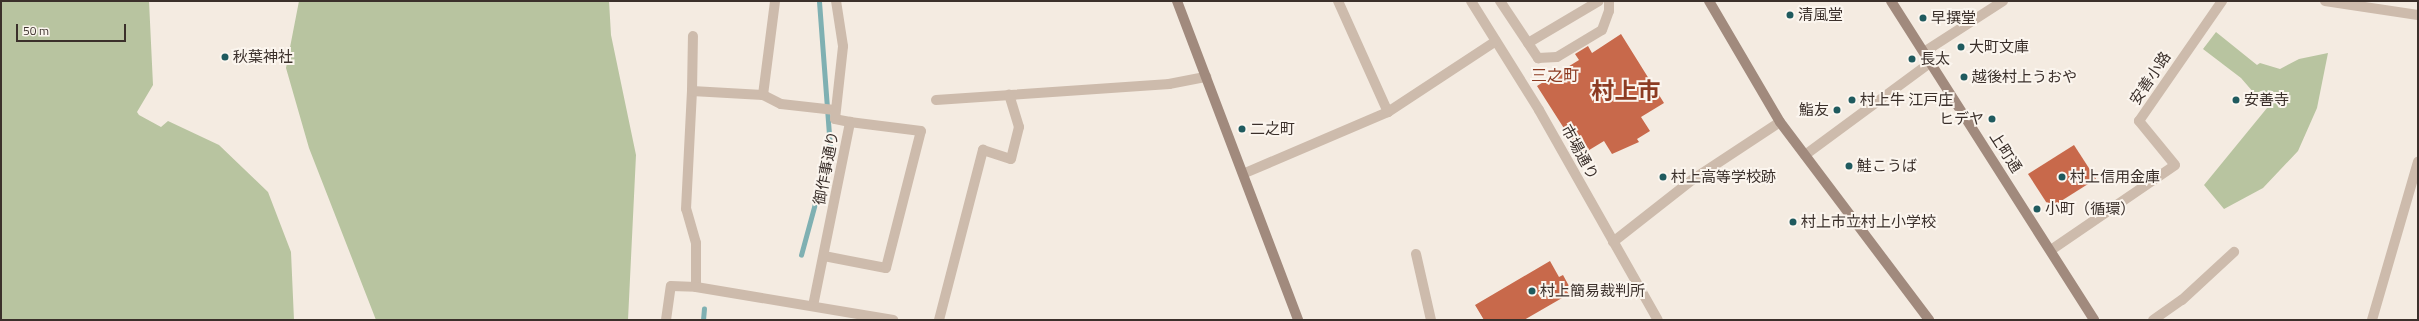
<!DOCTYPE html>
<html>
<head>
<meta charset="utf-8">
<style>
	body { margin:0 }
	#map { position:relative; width:2419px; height:321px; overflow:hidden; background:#f4ebe1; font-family:"Titillium Web","Noto Sans JP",sans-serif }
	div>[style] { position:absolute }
	.green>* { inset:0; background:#b8c4a0 }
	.stream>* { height:4.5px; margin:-2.25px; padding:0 2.25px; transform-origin:2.25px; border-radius:2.25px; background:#7fb0b2 }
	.building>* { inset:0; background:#c8694b }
	.street>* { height:10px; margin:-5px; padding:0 5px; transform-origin:5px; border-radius:5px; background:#cdbbac }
	.secondary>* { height:10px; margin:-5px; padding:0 5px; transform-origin:5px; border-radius:5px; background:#a18a7d }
	.dots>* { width:11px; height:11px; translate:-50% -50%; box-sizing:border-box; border:2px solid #fbf5ee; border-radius:50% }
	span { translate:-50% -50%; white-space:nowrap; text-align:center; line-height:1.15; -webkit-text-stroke:4px #fbf5ee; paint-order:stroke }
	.poi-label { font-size:15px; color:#3b302b }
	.left { translate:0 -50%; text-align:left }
	.right { translate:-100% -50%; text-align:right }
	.street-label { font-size:15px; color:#3b302b }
	.neighbourhood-label { font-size:16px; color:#8c3b22 }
	.town-label { font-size:23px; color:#8c3b22; font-weight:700 }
	.frame { position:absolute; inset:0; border:2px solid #3b302b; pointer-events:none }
	.scale { position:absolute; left:16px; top:24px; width:110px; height:18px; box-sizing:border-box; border:2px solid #3b302b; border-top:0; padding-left:5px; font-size:12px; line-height:14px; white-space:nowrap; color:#3b302b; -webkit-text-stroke:3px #fbf5ee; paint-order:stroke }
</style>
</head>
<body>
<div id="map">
	<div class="green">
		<i style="clip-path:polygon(1px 1px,149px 1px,153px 85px,137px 112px,139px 115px,161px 127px,168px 121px,219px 145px,268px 192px,291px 252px,294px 320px,1px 320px)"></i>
		<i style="clip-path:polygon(299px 1px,609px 1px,611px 35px,636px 155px,628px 320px,376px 320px,309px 148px,286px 68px)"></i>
		<i style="clip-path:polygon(2216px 32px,2257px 65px,2260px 63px,2280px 69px,2299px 59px,2328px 53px,2317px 108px,2298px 151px,2263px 188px,2224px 209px,2204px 185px,2267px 108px,2241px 78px,2203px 49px)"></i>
	</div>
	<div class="stream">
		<i style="left:801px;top:255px;width:111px;rotate:-74.8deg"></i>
		<i style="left:830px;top:148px;width:147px;rotate:-94.3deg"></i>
		<i style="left:703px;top:320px;width:11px;rotate:-85deg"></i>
	</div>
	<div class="building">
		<i style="clip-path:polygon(1621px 34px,1664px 103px,1641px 117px,1650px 131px,1637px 139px,1639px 142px,1612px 154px,1604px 141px,1581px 155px,1537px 86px,1579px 60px,1575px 54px,1588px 46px,1592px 53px)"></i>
		<i style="clip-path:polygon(2074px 145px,2096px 179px,2050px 208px,2028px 174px)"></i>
		<i style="clip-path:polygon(1550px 261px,1559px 277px,1563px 275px,1569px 286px,1565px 289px,1569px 294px,1524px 320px,1484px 320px,1475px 305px)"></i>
	</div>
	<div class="street">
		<i style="left:1338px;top:1px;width:122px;rotate:65.8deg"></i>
		<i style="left:1471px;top:1px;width:128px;rotate:58deg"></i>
		<i style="left:1539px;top:110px;width:241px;rotate:60.5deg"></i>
		<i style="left:1500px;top:1px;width:69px;rotate:56.3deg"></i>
		<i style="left:1538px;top:58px;width:19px;rotate:-3deg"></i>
		<i style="left:1557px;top:57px;width:52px;rotate:-31deg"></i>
		<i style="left:1602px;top:30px;width:20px;rotate:-70deg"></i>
		<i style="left:1609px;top:11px;width:10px;rotate:-90deg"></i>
		<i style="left:2325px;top:1px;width:94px;rotate:8.6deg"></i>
		<i style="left:1528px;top:43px;width:82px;rotate:-30.6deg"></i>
		<i style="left:1924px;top:52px;width:94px;rotate:-32.8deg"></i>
		<i style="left:692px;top:91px;width:55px;rotate:-89deg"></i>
		<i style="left:763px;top:95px;width:20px;rotate:27deg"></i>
		<i style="left:781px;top:104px;width:54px;rotate:6.3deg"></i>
		<i style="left:936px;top:100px;width:234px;rotate:-3.9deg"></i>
		<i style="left:1169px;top:84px;width:38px;rotate:-11deg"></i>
		<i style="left:1805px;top:155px;width:155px;rotate:-36.4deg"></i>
		<i style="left:1245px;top:173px;width:155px;rotate:-23.1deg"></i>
		<i style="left:1388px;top:112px;width:129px;rotate:-33.3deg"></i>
		<i style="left:1613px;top:242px;width:100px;rotate:-38.1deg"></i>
		<i style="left:1692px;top:180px;width:105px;rotate:-33.4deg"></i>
		<i style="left:2051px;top:250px;width:150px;rotate:-34.4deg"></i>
		<i style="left:2175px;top:165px;width:57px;rotate:-129.3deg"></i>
		<i style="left:2139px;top:121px;width:146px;rotate:-55.3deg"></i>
		<i style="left:1416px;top:254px;width:68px;rotate:77.2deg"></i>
		<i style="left:824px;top:256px;width:63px;rotate:11deg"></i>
		<i style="left:886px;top:268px;width:141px;rotate:-75.7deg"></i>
		<i style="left:921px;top:131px;width:72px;rotate:-172.8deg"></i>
		<i style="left:696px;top:287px;width:44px;rotate:-90deg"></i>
		<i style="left:696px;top:243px;width:35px;rotate:-106deg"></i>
		<i style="left:686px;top:209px;width:118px;rotate:-87.1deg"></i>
		<i style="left:692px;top:91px;width:71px;rotate:3.2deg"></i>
		<i style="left:763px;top:95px;width:95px;rotate:-82.7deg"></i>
		<i style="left:813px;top:306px;width:188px;rotate:-78.6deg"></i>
		<i style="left:850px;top:122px;width:15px;rotate:-169deg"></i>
		<i style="left:835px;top:119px;width:73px;rotate:-83.7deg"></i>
		<i style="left:843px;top:46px;width:46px;rotate:-98.8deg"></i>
		<i style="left:666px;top:320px;width:34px;rotate:-82deg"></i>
		<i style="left:671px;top:286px;width:25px;rotate:2deg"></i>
		<i style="left:696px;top:287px;width:200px;rotate:9.5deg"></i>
		<i style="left:939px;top:320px;width:176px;rotate:-75.5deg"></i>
		<i style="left:983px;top:150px;width:29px;rotate:18deg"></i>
		<i style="left:1011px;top:159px;width:33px;rotate:-76deg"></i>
		<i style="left:1019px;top:127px;width:34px;rotate:-107deg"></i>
		<i style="left:2153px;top:320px;width:35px;rotate:-35deg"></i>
		<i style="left:2182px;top:300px;width:71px;rotate:-42.7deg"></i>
		<i style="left:2372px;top:320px;width:165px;rotate:-73.8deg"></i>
	</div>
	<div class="secondary">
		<i style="left:1177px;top:1px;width:341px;rotate:69.2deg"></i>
		<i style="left:1709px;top:1px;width:140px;rotate:59.6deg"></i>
		<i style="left:1780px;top:122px;width:248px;rotate:53deg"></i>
		<i style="left:1891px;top:1px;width:378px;rotate:57.5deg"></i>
	</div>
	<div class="dots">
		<i style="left:1790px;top:15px;background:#1f5a5e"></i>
		<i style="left:1923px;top:18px;background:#1f5a5e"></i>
		<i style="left:1961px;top:47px;background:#1f5a5e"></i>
		<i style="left:225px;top:57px;background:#1f5a5e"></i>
		<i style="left:1912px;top:59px;background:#1f5a5e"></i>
		<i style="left:1964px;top:77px;background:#1f5a5e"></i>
		<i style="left:1852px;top:100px;background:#1f5a5e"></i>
		<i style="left:2236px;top:100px;background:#1f5a5e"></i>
		<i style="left:1837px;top:110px;background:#1f5a5e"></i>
		<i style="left:1992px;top:119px;background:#1f5a5e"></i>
		<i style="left:1242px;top:129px;background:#1f5a5e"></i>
		<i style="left:1849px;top:166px;background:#1f5a5e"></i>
		<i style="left:1663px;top:177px;background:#1f5a5e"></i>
		<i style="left:2062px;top:177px;background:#1f5a5e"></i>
		<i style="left:2037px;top:209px;background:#1f5a5e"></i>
		<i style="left:1793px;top:222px;background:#1f5a5e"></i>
		<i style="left:1532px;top:291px;background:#1f5a5e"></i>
	</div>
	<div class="poi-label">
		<span class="left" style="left:1798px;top:15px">清風堂</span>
		<span class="left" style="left:1931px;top:18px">早撰堂</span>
		<span class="left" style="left:1969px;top:47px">大町文庫</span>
		<span class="left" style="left:233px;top:57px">秋葉神社</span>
		<span class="left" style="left:1920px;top:59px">長太</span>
		<span class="left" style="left:1972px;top:77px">越後村上うおや</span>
		<span class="left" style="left:1860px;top:100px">村上牛 江戸庄</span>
		<span class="left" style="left:2244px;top:100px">安善寺</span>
		<span class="right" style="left:1829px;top:110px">鮨友</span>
		<span class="right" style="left:1984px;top:119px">ヒデヤ</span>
		<span class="left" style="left:1250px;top:129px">二之町</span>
		<span class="left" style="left:1857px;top:166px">鮭こうば</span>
		<span class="left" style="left:1671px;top:177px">村上高等学校跡</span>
		<span class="left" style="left:2070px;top:177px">村上信用金庫</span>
		<span class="left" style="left:2045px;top:209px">小町（循環）</span>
		<span class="left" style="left:1801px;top:222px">村上市立村上小学校</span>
		<span class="left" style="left:1540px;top:291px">村上簡易裁判所</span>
	</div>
	<div class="street-label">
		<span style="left:2150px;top:78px;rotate:-56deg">安善小路</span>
		<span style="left:1580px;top:152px;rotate:61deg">市場通り</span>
		<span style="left:2006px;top:152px;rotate:57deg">上町通</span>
		<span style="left:826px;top:168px;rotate:-79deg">御作事通り</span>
	</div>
	<div class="neighbourhood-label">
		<span style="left:1555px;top:75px">三之町</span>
	</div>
	<div class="town-label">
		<span style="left:1626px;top:91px">村上市</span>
	</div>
	<div class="frame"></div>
	<div class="scale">50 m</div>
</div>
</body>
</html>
